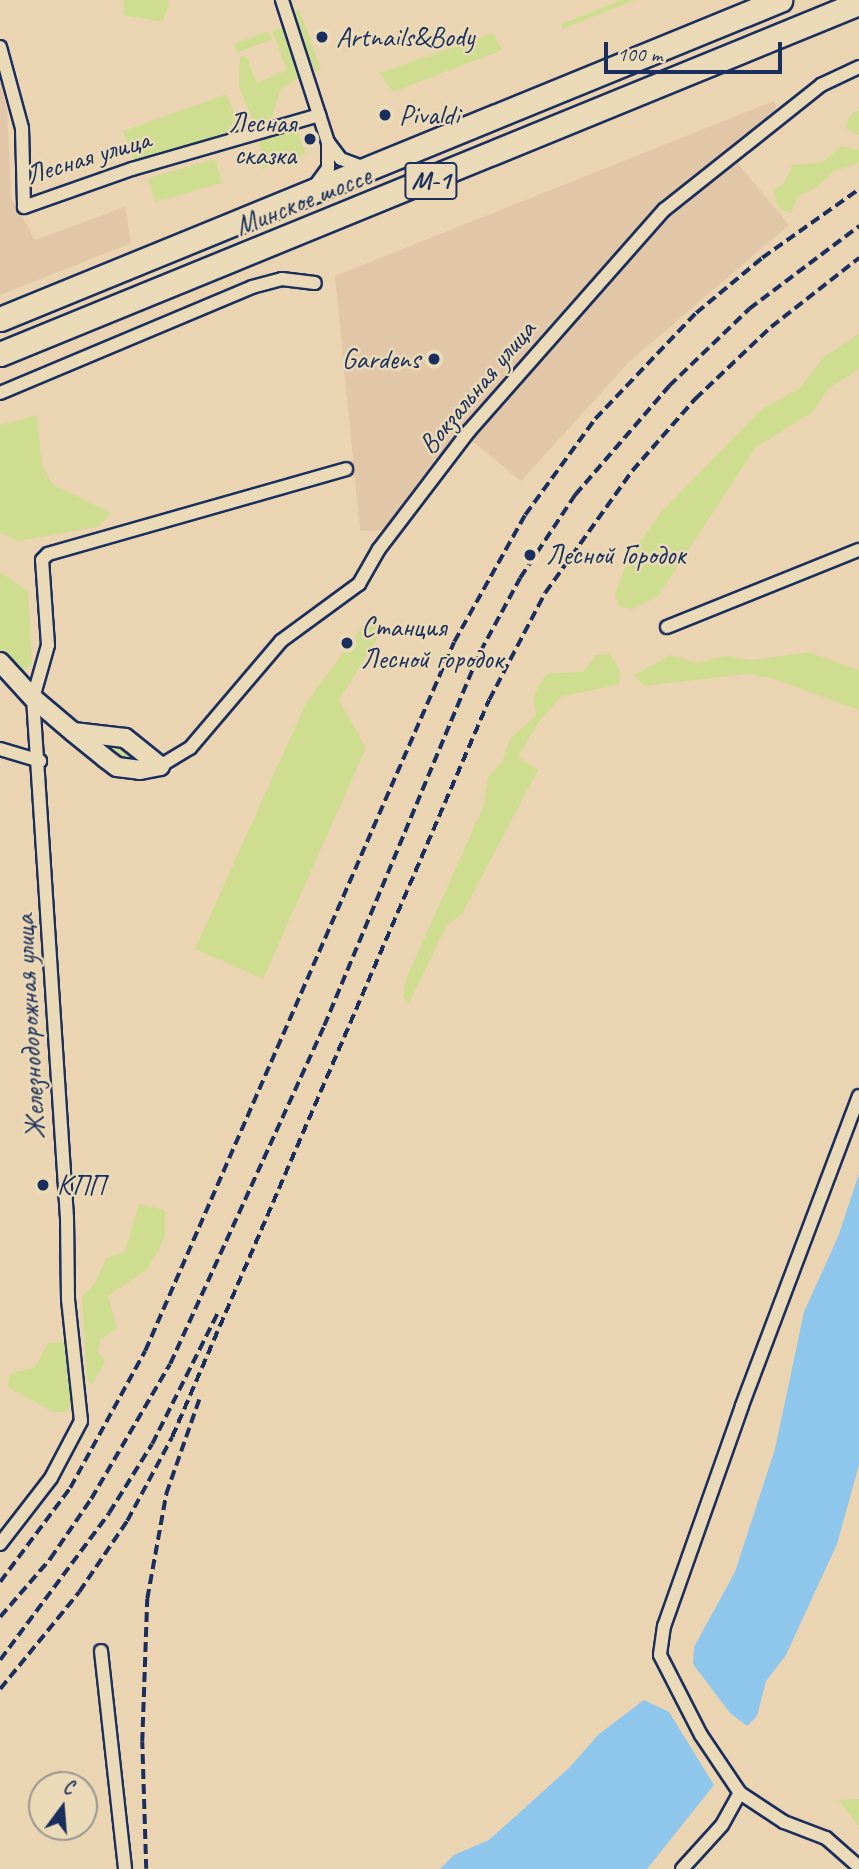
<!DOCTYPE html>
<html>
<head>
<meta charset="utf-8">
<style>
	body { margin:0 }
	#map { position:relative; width:859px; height:1869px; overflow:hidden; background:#ebd4b2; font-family:Caveat,sans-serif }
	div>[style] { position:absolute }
	.built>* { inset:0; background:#e1c6a8 }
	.green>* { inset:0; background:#cfdd91 }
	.water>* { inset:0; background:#8ec6ec }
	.roads { filter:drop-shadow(2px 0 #1b2f5e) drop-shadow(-2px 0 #1b2f5e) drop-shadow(0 2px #1b2f5e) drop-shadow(0 -2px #1b2f5e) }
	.street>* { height:12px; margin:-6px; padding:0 6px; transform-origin:6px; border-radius:6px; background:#ebdab7 }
	.secondary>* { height:18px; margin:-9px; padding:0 9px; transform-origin:9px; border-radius:9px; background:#ebdab7 }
	.highway>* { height:23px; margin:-11.5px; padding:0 11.5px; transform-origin:11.5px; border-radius:11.5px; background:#ebdab7 }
	.rail>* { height:3.5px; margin-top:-1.75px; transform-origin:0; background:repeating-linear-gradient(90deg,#1b2f5e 0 10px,transparent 0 15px) }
	.dots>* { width:19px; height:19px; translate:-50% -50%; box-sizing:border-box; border:4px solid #ebdab7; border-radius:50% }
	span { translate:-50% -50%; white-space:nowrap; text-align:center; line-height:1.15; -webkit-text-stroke:5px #ebdab7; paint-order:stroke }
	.shield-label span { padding:2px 5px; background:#ebdab7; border:2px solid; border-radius:5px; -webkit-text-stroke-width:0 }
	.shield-label { font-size:26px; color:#1b2f5e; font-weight:700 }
	.poi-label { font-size:28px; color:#1b2f5e }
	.left { translate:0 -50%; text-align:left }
	.right { translate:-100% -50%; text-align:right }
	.street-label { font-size:28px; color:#1b2f5e }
	.north { position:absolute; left:28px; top:1771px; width:70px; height:70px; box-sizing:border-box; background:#ebdab7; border:2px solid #989693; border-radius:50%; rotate:16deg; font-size:19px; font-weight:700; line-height:28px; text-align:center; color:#1b2f5e }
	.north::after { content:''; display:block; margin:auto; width:24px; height:32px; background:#1b2f5e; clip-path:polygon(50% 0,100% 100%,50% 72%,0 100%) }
	.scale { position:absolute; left:604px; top:42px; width:178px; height:32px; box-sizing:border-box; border:4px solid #1b2f5e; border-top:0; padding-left:9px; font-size:21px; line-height:24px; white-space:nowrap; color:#1b2f5e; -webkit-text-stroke:5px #ebdab7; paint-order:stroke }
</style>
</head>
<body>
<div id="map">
	<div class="built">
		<i style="clip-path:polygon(0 78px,7px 110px,11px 197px,35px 240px,125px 207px,131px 243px,0 295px)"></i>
		<i style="clip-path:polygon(774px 101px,778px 113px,657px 211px,473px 416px,386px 530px,360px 531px,335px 276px)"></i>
		<i style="clip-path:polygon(735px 160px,789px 225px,629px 362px,521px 481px,470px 439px,668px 219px)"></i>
	</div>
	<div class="green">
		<i style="clip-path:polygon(124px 0,167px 0,169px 5px,162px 22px,123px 15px)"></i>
		<i style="clip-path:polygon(621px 0,635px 0,562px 29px,562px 24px)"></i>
		<i style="clip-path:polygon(299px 9px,321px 69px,316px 73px,291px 14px)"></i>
		<i style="clip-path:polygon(286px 26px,302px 76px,280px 90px,270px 125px,256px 129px,239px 86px,240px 57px,246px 55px,257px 83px,287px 70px,272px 31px)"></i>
		<i style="clip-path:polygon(269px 31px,272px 39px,237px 53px,234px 44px)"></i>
		<i style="clip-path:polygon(493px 33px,502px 50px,393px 92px,380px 73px)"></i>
		<i style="clip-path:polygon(227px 94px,239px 129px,134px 162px,123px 131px)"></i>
		<i style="clip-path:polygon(859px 111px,859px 135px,847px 130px,846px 124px,852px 113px)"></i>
		<i style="clip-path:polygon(297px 127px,306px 154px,262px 169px,259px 135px)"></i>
		<i style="clip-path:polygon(841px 146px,859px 150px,859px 163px,834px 171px,816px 188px,798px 196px,791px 213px,779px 209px,773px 191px,784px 183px,792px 165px,823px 162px)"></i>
		<i style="clip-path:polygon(215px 159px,222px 183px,155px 202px,148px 178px)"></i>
		<i style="clip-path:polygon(859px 334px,859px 369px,828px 389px,813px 412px,756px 447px,658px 596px,633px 609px,620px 607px,615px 595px,629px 557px,661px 512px,762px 409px,799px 389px,825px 356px)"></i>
		<i style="clip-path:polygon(37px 415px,42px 464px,52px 484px,111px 513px,98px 527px,18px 541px,0 533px,0 425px)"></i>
		<i style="clip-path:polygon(0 572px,28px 591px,32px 663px,21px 675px,0 652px)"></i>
		<i style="clip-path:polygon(370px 616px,383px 629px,339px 700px,366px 748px,263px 979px,195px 949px,306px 703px)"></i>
		<i style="clip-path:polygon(809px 652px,859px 670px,859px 710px,771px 678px,746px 674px,644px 686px,634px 675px,671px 655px,698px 663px,725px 656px,752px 660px)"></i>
		<i style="clip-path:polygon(610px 654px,620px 672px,619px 685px,562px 696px,538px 723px,518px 757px,538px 770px,462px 914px,447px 925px,409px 1003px,403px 998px,406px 979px,484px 805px,488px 777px,503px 760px,510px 739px,536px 715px,533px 700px,538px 686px,547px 674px,583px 672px,596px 655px)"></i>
		<i style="clip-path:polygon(90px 736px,120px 739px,146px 764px,121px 762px)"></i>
		<i style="clip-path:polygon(139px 1204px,165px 1210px,165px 1237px,148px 1269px,108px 1296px,117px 1328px,100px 1340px,98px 1352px,105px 1362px,92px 1385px,87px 1381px,82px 1297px,95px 1283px,106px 1258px,125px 1252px)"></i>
		<i style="clip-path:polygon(68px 1342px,74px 1400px,66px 1412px,53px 1412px,8px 1387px,10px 1374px,35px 1367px,48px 1343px)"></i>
		<i style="clip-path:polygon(859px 1799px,859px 1826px,838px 1800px)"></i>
	</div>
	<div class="water">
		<i style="clip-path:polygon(859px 1174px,859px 1465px,837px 1544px,786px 1655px,766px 1681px,757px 1716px,747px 1726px,730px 1713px,693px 1664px,694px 1647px,735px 1572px,775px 1449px,804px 1312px,838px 1237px)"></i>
		<i style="clip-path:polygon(644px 1700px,669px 1712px,714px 1785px,647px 1869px,440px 1869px,454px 1855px,489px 1840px,569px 1768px,599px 1734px)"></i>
	</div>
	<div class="roads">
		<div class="street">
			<i style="left:282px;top:0;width:149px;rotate:72.1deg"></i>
			<i style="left:328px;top:142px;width:21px;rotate:53deg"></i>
			<i style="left:341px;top:159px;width:25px;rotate:21deg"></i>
			<i style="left:0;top:47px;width:84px;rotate:74.8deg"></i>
			<i style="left:22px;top:128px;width:79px;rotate:88.5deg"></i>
			<i style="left:24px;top:207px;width:114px;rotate:-19.4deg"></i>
			<i style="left:132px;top:169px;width:195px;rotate:-16.1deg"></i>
			<i style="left:315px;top:186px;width:22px;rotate:-54deg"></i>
			<i style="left:328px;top:168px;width:26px;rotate:-90deg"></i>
			<i style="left:0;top:393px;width:273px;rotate:-22.8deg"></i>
			<i style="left:252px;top:287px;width:31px;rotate:-15deg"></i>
			<i style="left:282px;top:279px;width:33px;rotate:7deg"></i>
			<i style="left:667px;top:627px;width:207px;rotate:-21.9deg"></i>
			<i style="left:0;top:749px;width:42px;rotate:16.7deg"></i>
			<i style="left:160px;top:766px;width:35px;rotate:-31deg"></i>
			<i style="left:190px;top:748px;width:140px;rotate:-49.6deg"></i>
			<i style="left:281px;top:641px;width:97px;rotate:-36.2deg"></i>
			<i style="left:359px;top:584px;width:40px;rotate:-60.3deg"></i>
			<i style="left:379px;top:549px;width:148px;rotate:-52.7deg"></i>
			<i style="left:469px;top:431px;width:295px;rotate:-48.6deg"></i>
			<i style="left:664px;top:210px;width:201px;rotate:-38.5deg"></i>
			<i style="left:821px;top:85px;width:42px;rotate:-25.3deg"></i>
			<i style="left:859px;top:1096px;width:331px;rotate:110.7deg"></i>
			<i style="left:742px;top:1406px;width:233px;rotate:109.5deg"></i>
			<i style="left:664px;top:1626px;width:29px;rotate:98deg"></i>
			<i style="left:660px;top:1655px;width:90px;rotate:62.9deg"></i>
			<i style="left:701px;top:1735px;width:70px;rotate:56.1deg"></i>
			<i style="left:740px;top:1793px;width:53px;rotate:33.4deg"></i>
			<i style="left:784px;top:1822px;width:45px;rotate:20.9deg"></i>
			<i style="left:826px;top:1838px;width:44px;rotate:41.3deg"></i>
			<i style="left:0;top:1544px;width:83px;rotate:-52.3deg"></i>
			<i style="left:51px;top:1478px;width:64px;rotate:-62.2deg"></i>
			<i style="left:81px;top:1421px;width:123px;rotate:-96.1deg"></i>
			<i style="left:68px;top:1299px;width:81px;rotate:-90.7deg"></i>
			<i style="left:67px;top:1218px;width:521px;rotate:-93.74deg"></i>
			<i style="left:33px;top:698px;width:55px;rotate:-74.2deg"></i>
			<i style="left:48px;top:645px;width:85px;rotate:-94deg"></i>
			<i style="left:42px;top:560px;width:8px;rotate:-45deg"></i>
			<i style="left:48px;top:554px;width:310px;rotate:-15.9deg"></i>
			<i style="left:101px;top:1651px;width:219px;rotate:83.7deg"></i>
			<i style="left:682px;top:1869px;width:59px;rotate:-47.7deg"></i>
			<i style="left:722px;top:1825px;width:37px;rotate:-61deg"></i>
		</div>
		<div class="secondary">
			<i style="left:0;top:662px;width:49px;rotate:47.5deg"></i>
			<i style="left:33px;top:698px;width:52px;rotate:40.4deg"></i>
			<i style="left:73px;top:732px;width:41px;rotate:39.1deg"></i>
			<i style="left:105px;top:758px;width:15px;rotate:37deg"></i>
			<i style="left:117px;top:767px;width:23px;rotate:7deg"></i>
			<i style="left:140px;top:770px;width:20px;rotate:-11deg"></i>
			<i style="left:160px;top:766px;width:45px;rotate:-141.3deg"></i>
			<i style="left:125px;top:738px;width:52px;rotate:-173.4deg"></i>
		</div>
		<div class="highway">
			<i style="left:0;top:319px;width:843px;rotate:-22.24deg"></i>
			<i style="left:0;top:354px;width:928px;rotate:-22.23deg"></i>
		</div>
	</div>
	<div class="rail">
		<i style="left:0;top:1582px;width:117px;rotate:-53.3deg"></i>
		<i style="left:70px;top:1488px;width:156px;rotate:-61.3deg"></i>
		<i style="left:145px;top:1351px;width:773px;rotate:-66.45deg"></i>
		<i style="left:454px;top:642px;width:145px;rotate:-60.8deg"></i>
		<i style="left:525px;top:515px;width:119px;rotate:-53.9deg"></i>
		<i style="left:595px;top:419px;width:146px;rotate:-46.4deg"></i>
		<i style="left:696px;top:313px;width:86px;rotate:-39.8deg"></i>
		<i style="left:762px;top:258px;width:119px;rotate:-35.4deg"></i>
		<i style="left:0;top:1617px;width:77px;rotate:-49.2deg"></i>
		<i style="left:50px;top:1559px;width:73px;rotate:-55.7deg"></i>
		<i style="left:91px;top:1499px;width:156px;rotate:-59.7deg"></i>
		<i style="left:170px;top:1364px;width:371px;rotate:-65.5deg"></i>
		<i style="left:324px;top:1026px;width:405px;rotate:-67.4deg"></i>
		<i style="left:480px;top:652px;width:84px;rotate:-61.6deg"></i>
		<i style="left:520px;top:578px;width:100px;rotate:-56.5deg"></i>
		<i style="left:575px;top:495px;width:144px;rotate:-49.2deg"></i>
		<i style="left:669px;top:386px;width:111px;rotate:-43.9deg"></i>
		<i style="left:749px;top:309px;width:138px;rotate:-37deg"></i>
		<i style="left:0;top:1660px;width:183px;rotate:-53.4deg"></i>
		<i style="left:109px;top:1513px;width:81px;rotate:-58.1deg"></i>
		<i style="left:152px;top:1444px;width:148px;rotate:-63.4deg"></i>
		<i style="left:0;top:1689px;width:125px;rotate:-50.8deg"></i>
		<i style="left:79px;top:1592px;width:86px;rotate:-55.9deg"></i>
		<i style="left:127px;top:1521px;width:95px;rotate:-61.8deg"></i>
		<i style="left:172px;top:1437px;width:802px;rotate:-66.73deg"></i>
		<i style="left:489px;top:700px;width:121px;rotate:-62.4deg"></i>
		<i style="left:545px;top:593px;width:150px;rotate:-54.5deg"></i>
		<i style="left:632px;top:471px;width:96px;rotate:-48.8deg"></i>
		<i style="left:695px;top:399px;width:105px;rotate:-43.5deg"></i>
		<i style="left:771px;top:327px;width:112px;rotate:-38.1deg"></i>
		<i style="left:146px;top:1869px;width:127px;rotate:-91.8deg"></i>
		<i style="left:142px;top:1742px;width:143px;rotate:-88deg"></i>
		<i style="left:147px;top:1599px;width:107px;rotate:-79.7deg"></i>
		<i style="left:166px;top:1494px;width:103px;rotate:-70.7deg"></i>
	</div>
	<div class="dots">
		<i style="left:322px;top:37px;background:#1b2f5e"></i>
		<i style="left:385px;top:115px;background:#1b2f5e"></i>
		<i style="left:310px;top:139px;background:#1b2f5e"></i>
		<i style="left:434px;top:359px;background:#1b2f5e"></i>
		<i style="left:530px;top:555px;background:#1b2f5e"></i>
		<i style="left:347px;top:643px;background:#1b2f5e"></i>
		<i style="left:43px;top:1185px;background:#1b2f5e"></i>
	</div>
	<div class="shield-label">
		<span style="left:431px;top:181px">М-1</span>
	</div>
	<div class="poi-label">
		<span class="left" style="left:336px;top:37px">Artnails&amp;Body</span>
		<span class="left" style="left:399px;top:115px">Pivaldi</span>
		<span class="right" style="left:296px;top:139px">Лесная<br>сказка</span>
		<span class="right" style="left:420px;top:359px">Gardens</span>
		<span class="left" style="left:546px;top:555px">Лесной Городок</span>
		<span class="left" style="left:361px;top:643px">Станция<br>Лесной городок</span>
		<span class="left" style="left:57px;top:1185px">КПП</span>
	</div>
	<div class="street-label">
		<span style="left:88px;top:157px;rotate:-17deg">Лесная улица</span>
		<span style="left:303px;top:201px;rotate:-22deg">Минское шоссе</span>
		<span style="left:477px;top:387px;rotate:-50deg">Вокзальная улица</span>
		<span style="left:30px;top:1027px;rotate:-93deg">Железнодорожная улица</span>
	</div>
	<div class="north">С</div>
	<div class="scale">100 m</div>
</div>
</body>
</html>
